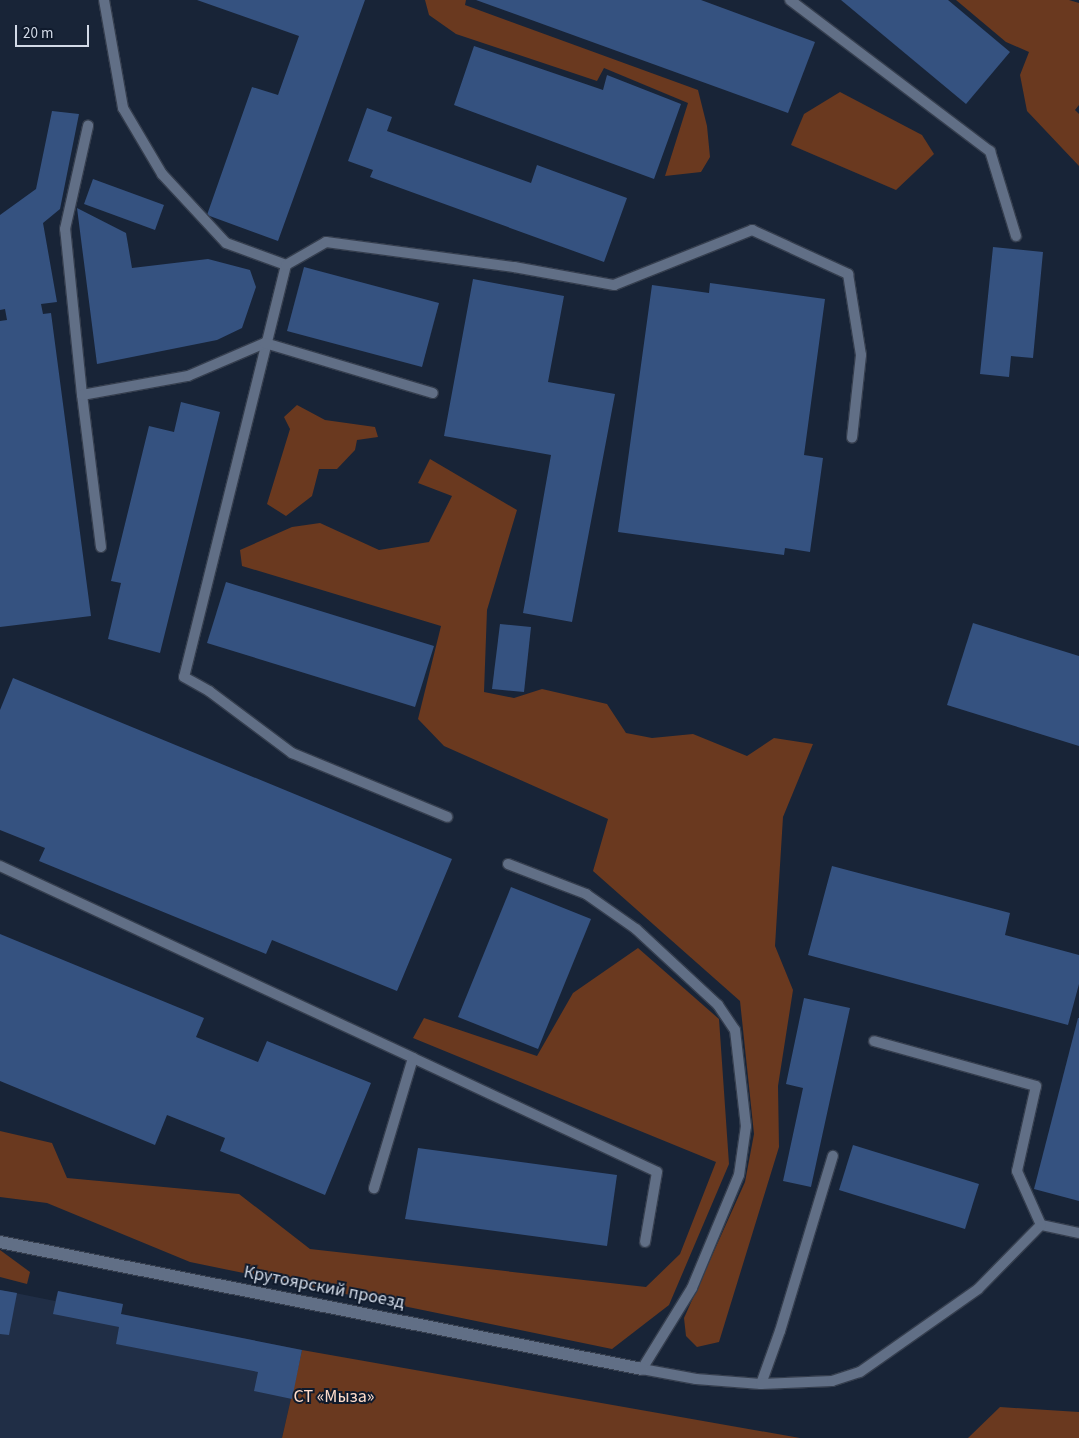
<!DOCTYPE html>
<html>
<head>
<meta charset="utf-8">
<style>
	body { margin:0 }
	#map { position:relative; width:1079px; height:1438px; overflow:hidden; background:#182437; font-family:"Source Sans 3",sans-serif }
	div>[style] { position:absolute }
	.built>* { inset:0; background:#202e46 }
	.green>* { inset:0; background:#6a391f }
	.building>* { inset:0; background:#355280 }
	.roads { filter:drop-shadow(1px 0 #353e4e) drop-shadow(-1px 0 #353e4e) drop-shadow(0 1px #353e4e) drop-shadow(0 -1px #353e4e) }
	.lane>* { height:10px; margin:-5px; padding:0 5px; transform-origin:5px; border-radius:5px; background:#616f86 }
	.street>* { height:12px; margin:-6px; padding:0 6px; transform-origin:6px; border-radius:6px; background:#616f86 }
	span { translate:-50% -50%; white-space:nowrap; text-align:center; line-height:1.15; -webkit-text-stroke:4px #0f1a2c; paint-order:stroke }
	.street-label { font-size:18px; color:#d2dae7 }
	.park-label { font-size:18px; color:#ffdcca }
	.scale { position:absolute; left:15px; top:25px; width:74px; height:22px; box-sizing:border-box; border:2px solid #d2dae7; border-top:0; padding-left:6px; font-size:15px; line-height:18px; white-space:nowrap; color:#d2dae7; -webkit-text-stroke:4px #0f1a2c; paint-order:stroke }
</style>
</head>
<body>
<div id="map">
	<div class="built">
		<i style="clip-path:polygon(0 1290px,55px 1301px,58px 1291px,123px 1304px,121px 1314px,302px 1350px,282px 1438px,0 1438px)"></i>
	</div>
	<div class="green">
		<i style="clip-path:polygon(425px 0,466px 0,465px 5px,698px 90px,707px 126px,710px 157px,701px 172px,665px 176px,688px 103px,604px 68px,597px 81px,456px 34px,429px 15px)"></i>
		<i style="clip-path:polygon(956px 0,1069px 0,1079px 3px,1079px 105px,1075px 110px,1079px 114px,1079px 166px,1027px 111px,1020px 75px,1029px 52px,1006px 42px)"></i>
		<i style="clip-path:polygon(840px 92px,922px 135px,934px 154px,896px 190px,791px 145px,804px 114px)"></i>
		<i style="clip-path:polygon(297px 405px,325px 420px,375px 427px,378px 437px,357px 440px,355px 450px,337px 469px,319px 469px,312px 496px,286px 516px,267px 504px,290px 429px,284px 417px)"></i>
		<i style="clip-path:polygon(430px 459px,517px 510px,487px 610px,484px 692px,514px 698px,542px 689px,607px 704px,626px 733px,652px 738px,693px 734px,747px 756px,774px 738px,813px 744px,783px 817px,775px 946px,793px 990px,778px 1086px,779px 1147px,719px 1342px,697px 1347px,686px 1336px,684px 1318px,745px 1182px,754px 1134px,740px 1001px,593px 871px,608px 819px,444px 746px,418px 719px,441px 626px,242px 566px,240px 550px,292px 527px,320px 523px,379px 550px,429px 542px,452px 496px,418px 483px)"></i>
		<i style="clip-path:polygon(638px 948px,719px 1019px,729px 1164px,669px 1305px,612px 1349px,190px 1262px,47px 1203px,0 1197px,0 1131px,52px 1143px,67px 1178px,239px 1194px,310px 1249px,646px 1287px,680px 1254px,716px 1162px,413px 1038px,424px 1018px,537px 1056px,573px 993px)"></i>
		<i style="clip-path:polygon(0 1250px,30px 1272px,27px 1284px,0 1277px)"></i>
		<i style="clip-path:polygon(302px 1350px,800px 1438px,282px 1438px)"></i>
		<i style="clip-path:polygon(1000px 1407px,1079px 1412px,1079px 1438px,968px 1438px)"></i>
	</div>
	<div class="building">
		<i style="clip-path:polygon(197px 0,365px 0,278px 241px,207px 215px,252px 87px,278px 95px,299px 36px)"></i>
		<i style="clip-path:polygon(476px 0,701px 0,815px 42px,788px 113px)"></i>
		<i style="clip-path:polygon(841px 0,948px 0,1010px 52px,966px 104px)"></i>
		<i style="clip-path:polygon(474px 46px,603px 90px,607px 75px,681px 104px,654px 179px,454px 105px)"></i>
		<i style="clip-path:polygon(367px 108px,392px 117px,387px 131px,531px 183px,537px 165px,627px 198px,604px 262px,370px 177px,373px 170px,348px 161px)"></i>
		<i style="clip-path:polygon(52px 111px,79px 114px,60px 209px,43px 223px,57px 302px,41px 304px,43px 314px,51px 313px,91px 616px,0 627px,0 321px,7px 320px,5px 309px,0 310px,0 215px,36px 189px)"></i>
		<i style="clip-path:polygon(93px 179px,164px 205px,155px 230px,84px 204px)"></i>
		<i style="clip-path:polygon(77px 208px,126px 233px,132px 268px,208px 259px,250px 270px,256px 287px,242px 328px,217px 340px,97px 364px)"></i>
		<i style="clip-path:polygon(993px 247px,1043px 252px,1033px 358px,1011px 356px,1009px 377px,980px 374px)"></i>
		<i style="clip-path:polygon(304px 267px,439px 303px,422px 367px,287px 331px)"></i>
		<i style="clip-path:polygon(473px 279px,564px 296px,548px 382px,615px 394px,572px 622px,523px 613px,551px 455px,444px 436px)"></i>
		<i style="clip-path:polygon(710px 283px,825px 299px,804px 455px,823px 458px,810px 552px,785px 548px,784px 555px,618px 532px,652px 285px,709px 293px)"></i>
		<i style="clip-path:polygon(181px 402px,220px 412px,160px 653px,108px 639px,121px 583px,111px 581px,149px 426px,174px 432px)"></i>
		<i style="clip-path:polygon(226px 582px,434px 646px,415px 707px,207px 643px)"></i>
		<i style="clip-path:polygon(973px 623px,1079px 656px,1079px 746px,947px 705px)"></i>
		<i style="clip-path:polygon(500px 624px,531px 627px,524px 692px,492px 689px)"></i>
		<i style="clip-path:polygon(13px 678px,452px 859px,397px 991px,272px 940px,266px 954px,39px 861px,45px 848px,0 830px,0 710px)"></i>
		<i style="clip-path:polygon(832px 866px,1010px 913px,1005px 935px,1079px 955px,1079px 984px,1068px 1025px,808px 955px)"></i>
		<i style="clip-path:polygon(511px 887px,591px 919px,538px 1049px,458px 1017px)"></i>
		<i style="clip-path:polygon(0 934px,204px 1018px,196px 1037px,258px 1062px,267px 1041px,371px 1083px,325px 1195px,220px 1151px,225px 1138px,167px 1115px,155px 1145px,0 1081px)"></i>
		<i style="clip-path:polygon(804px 998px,850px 1008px,811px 1187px,783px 1181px,803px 1088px,786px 1084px)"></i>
		<i style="clip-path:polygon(1078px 1018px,1079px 1018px,1079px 1201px,1034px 1189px)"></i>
		<i style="clip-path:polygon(853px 1145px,979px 1184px,965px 1229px,839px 1190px)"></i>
		<i style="clip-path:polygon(418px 1148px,617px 1175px,607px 1246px,405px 1219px)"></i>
		<i style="clip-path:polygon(0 1290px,17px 1293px,9px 1335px,0 1334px)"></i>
		<i style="clip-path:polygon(58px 1291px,123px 1304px,121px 1314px,302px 1350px,292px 1399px,254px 1391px,258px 1372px,116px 1344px,119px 1327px,53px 1314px)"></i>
	</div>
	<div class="roads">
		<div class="lane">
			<i style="left:104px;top:0;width:110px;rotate:80deg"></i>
			<i style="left:123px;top:108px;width:77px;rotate:59.4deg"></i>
			<i style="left:162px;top:174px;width:94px;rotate:47.2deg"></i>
			<i style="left:226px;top:243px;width:64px;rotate:20.1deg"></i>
			<i style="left:286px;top:265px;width:424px;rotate:103.9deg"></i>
			<i style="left:184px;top:677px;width:29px;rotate:29deg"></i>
			<i style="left:209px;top:691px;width:104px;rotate:36.8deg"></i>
			<i style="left:292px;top:753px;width:168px;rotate:22.4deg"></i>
			<i style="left:790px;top:0;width:251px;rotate:37.1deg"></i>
			<i style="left:990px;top:151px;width:89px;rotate:73deg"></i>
			<i style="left:286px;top:265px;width:46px;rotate:-29.9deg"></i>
			<i style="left:326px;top:242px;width:190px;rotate:7.6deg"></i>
			<i style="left:514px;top:267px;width:102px;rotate:10.2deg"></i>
			<i style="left:614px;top:285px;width:149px;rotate:-21.7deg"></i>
			<i style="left:752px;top:230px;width:106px;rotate:24.6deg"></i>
			<i style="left:848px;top:274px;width:82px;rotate:80.9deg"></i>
			<i style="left:861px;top:355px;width:83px;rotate:96.2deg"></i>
			<i style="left:82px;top:395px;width:167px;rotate:-95.8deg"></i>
			<i style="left:65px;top:229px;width:106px;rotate:-77.4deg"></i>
			<i style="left:101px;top:547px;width:153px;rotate:-97.1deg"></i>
			<i style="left:82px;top:395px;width:108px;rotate:-10.2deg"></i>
			<i style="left:188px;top:376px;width:84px;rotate:-23.2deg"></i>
			<i style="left:265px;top:343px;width:175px;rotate:16.6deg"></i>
			<i style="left:508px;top:864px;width:84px;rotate:21deg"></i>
			<i style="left:586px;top:894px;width:61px;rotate:35deg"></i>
			<i style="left:636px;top:929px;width:112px;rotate:42.8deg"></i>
			<i style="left:718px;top:1005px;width:30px;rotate:56deg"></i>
			<i style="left:735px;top:1030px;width:97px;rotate:83.5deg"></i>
			<i style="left:746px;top:1126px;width:49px;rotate:98.1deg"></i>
			<i style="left:739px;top:1175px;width:122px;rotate:112.6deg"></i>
			<i style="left:692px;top:1288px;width:95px;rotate:121.7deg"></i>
			<i style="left:642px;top:1369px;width:55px;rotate:10.5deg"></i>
			<i style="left:696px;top:1379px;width:65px;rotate:4.4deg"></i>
			<i style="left:761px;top:1384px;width:56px;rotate:-70.3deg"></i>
			<i style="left:780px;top:1331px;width:183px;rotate:-73.2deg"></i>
			<i style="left:0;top:866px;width:455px;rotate:24.9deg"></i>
			<i style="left:413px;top:1058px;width:136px;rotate:106.7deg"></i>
			<i style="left:413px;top:1058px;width:269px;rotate:25deg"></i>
			<i style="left:657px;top:1172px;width:71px;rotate:99.7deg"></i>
			<i style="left:1041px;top:1225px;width:39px;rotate:12deg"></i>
			<i style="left:761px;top:1384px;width:71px;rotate:-2.4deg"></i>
			<i style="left:832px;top:1381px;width:29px;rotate:-18deg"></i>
			<i style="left:860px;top:1372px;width:144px;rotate:-35.1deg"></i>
			<i style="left:978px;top:1289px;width:90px;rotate:-45.5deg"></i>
			<i style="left:1041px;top:1225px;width:59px;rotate:-114deg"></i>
			<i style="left:1017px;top:1171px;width:87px;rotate:-77.4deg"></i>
			<i style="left:1036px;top:1086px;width:168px;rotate:-164.5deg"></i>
		</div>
		<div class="street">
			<i style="left:0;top:1242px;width:654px;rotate:11.19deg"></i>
		</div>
	</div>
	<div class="street-label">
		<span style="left:324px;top:1288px;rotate:11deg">Крутоярский проезд</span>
	</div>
	<div class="park-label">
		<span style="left:334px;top:1397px">СТ «Мыза»</span>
	</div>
	<div class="scale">20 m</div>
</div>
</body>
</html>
